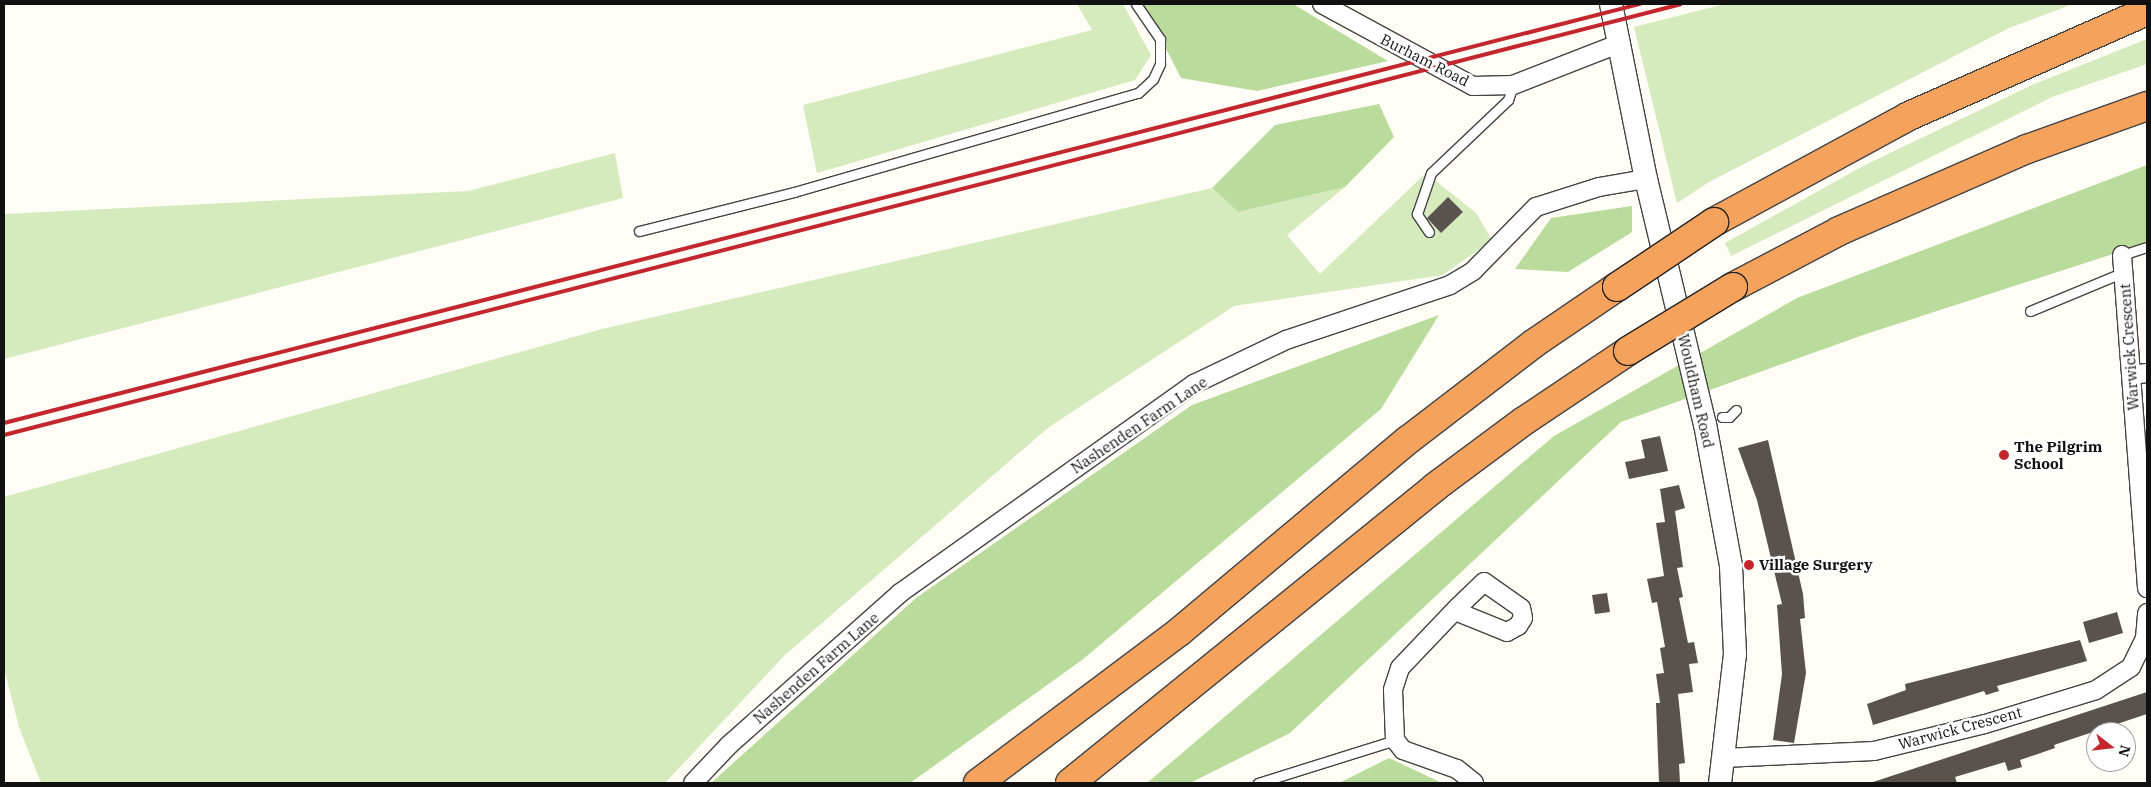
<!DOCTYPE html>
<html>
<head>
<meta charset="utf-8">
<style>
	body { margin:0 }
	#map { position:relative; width:2151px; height:787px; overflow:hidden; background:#fffdf5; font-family:"IBM Plex Serif",serif }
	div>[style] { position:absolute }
	.green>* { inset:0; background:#d5ebbd }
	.forest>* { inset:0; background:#b9dc9c }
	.building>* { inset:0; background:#5a524d }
	.roads { filter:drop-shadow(1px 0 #444) drop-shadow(-1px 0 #444) drop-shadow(0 1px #444) drop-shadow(0 -1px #444) }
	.service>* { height:9px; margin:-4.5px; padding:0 4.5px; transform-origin:4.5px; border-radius:4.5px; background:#fff }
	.minor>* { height:18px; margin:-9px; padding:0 9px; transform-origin:9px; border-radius:9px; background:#fff }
	.tertiary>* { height:22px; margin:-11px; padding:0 11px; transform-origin:11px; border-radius:11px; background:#fff }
	.motorway>* { height:28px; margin:-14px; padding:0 14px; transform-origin:14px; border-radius:14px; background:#f5a25d }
	.rail>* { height:4px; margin:-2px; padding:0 2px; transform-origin:2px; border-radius:2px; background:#c4262e }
	.bridges { filter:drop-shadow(1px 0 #222) drop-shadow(-1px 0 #222) drop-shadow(0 1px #222) drop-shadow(0 -1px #222) }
	.motorway-bridge>* { height:28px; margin:-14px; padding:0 14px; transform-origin:14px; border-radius:14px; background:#f5a25d }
	.dots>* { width:14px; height:14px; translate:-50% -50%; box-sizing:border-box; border:2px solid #fff; border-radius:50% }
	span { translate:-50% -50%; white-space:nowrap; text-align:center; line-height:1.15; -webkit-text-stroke:5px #fff; paint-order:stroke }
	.street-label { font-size:15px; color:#111 }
	.poi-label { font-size:15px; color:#111; font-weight:700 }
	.left { translate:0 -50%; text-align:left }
	.frame { position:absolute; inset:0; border:5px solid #111; pointer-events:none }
	.north { position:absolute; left:2086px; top:722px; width:50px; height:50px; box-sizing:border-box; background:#fff; border:1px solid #a0a0a0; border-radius:50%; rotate:106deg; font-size:14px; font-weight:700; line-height:20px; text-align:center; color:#111 }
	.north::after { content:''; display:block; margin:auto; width:18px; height:22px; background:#c4262e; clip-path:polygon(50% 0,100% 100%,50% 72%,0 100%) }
</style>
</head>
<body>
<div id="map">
	<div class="green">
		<i style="clip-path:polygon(1077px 4px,1123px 4px,1151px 55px,1135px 80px,817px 173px,803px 105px,1092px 30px)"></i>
		<i style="clip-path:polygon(1725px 4px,2073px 4px,2009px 28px,1709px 182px,1677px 203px,1634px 27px)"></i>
		<i style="clip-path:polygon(2147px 39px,2147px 64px,2052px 97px,1731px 256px,1725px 243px,1865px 165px,2032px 85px)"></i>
		<i style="clip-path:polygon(615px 153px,623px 198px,4px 359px,4px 214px,468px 191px)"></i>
		<i style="clip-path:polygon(evenodd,1426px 173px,1476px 213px,1492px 240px,1443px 275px,1234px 306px,1049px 427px,785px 655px,665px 783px,41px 783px,19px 727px,4px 668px,4px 497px,602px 329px,1212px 188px,1238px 212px,1345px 187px,1287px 235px,1320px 274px,1426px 173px,1448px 197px,1463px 212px,1441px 233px,1427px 218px,1448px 197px)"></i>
	</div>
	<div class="forest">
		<i style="clip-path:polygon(1143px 4px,1293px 4px,1388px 61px,1257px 91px,1181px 78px)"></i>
		<i style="clip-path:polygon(1379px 104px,1394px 137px,1345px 187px,1238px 212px,1212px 188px,1275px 125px)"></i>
		<i style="clip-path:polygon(2147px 165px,2147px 243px,1863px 335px,1621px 422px,1290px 733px,1190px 783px,1147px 783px,1554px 436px,1797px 298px)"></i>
		<i style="clip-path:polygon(1632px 206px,1632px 232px,1568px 272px,1515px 269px,1551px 218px)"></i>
		<i style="clip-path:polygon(1439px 315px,1381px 409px,1082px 660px,910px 783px,711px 783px,916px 598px,1192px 405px)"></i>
		<i style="clip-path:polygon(1389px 758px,1438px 781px,1441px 783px,1339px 783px)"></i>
	</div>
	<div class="building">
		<i style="clip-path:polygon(1448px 197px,1463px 212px,1441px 233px,1427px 218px)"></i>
		<i style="clip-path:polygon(1660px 436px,1668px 471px,1629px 479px,1625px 462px,1645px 458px,1641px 440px)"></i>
		<i style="clip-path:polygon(1768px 440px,1803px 594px,1805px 618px,1800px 619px,1806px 673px,1794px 743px,1773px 740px,1782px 674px,1777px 605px,1782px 604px,1757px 500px,1738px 448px)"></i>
		<i style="clip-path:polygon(1679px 485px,1685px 508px,1675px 511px,1683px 567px,1677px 568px,1683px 597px,1679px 598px,1688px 643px,1694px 642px,1698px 663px,1689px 664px,1693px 692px,1678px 694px,1685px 763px,1679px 764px,1680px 783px,1659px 783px,1656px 703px,1660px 703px,1656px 674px,1664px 673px,1660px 648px,1665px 647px,1657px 602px,1652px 603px,1647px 579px,1664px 576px,1656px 523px,1665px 522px,1660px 489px)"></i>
		<i style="clip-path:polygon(1607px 593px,1610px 612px,1595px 614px,1592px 595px)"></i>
		<i style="clip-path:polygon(2117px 612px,2123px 633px,2089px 643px,2083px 622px)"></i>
		<i style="clip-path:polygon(2080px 640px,2087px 661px,1997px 686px,1999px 691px,1986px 695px,1984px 691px,1873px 725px,1867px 704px,1906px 690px,1905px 684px)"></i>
		<i style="clip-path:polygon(2147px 692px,2147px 714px,2054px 745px,2055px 748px,2020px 760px,2022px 767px,2008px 771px,2005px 762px,1955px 777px,1957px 783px,1870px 783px)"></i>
	</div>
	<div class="roads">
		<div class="service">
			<i style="left:639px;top:231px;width:160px;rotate:-14.1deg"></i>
			<i style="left:794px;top:192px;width:358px;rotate:-16.1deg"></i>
			<i style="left:1138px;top:93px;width:21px;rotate:-43deg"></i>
			<i style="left:1153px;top:79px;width:17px;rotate:-65deg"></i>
			<i style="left:1160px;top:64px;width:25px;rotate:-90deg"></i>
			<i style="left:1160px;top:39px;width:42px;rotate:-124.4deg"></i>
			<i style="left:1429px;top:232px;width:22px;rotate:-124deg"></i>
			<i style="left:1417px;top:214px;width:43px;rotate:-71.1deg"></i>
			<i style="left:1431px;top:173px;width:106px;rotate:-43.5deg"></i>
			<i style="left:1508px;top:100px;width:16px;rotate:-72deg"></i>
			<i style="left:2122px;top:255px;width:26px;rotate:-18deg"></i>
			<i style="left:2030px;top:311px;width:102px;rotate:-22.5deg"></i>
			<i style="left:1722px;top:417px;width:7px"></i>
			<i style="left:1729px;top:417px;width:10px;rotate:-45deg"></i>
			<i style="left:1258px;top:783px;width:144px;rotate:-17.4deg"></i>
		</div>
		<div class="minor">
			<i style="left:1322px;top:4px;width:172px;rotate:28.5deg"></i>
			<i style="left:1473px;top:86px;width:40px;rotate:-1.4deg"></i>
			<i style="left:1513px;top:85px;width:113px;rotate:-21.3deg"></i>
			<i style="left:2122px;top:255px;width:334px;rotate:85.7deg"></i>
			<i style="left:2131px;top:375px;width:16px;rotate:-7deg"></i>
			<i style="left:1455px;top:611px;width:56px;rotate:22deg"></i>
			<i style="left:1507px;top:632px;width:13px;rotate:-29deg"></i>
			<i style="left:1518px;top:626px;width:9px;rotate:-58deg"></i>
			<i style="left:1523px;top:618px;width:10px;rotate:-101deg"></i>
			<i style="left:1521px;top:608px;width:45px;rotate:-144.9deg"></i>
			<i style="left:1484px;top:582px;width:36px;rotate:136deg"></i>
			<i style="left:1458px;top:607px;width:84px;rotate:133.6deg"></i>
			<i style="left:1400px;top:668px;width:23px;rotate:108deg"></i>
			<i style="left:1393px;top:690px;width:50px;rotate:87.7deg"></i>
			<i style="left:1395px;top:740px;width:13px;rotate:51deg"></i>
			<i style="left:1403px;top:750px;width:57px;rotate:19.4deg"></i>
			<i style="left:1457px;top:769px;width:22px;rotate:39deg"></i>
			<i style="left:1723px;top:758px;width:151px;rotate:-2.7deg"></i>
			<i style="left:1874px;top:751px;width:114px;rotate:-13.7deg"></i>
			<i style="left:1985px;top:724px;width:116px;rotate:-17deg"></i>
			<i style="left:2096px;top:690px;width:42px;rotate:-33.3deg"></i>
			<i style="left:2131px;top:667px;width:32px;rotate:-64deg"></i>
			<i style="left:2145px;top:638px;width:25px;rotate:-85deg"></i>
			<i style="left:693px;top:783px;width:52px;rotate:-46.5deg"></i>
			<i style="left:729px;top:745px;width:229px;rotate:-41.6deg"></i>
			<i style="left:900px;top:593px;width:361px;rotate:-35.4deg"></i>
			<i style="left:1194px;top:384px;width:102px;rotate:-25.6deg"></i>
			<i style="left:1286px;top:340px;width:173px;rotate:-18.5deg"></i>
			<i style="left:1450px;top:285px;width:27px;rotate:-31deg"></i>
			<i style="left:1473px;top:271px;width:90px;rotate:-45.5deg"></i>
			<i style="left:1536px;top:207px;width:66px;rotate:-17.6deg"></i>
			<i style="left:1599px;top:187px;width:48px;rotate:-9.7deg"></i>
		</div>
		<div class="tertiary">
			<i style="left:1611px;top:4px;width:178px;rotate:78.7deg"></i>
			<i style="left:1646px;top:179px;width:252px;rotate:76.5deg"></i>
			<i style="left:1705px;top:424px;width:144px;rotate:79.6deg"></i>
			<i style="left:1731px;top:566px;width:88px;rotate:87.4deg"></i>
			<i style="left:1735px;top:654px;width:130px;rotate:96.6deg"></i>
		</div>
		<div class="motorway">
			<i style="left:1714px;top:222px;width:222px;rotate:-28.5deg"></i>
			<i style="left:1909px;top:116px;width:260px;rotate:-23.8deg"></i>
			<i style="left:1733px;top:287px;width:120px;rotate:-27.8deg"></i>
			<i style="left:1839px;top:231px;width:205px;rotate:-23.6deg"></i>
			<i style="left:2027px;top:149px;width:127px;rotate:-19.7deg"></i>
			<i style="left:978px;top:783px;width:251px;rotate:-36.9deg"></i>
			<i style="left:1179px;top:632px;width:299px;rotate:-40deg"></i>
			<i style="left:1408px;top:440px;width:158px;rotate:-37.5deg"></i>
			<i style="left:1533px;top:344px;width:102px;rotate:-34.2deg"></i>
			<i style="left:1070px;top:783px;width:470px;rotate:-39deg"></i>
			<i style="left:1435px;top:487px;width:111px;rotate:-36.6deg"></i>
			<i style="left:1524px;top:421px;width:125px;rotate:-33.9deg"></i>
		</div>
	</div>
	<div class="rail">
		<i style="left:4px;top:423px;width:1689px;rotate:-14.37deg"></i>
		<i style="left:4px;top:435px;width:1731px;rotate:-14.41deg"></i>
	</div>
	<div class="bridges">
		<div class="motorway-bridge">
			<i style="left:1617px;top:287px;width:117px;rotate:-33.8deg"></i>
			<i style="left:1628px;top:351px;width:123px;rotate:-31.4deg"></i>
		</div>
	</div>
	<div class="dots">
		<i style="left:2004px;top:455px;background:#c4262e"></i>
		<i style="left:1749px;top:565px;background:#c4262e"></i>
	</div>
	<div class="street-label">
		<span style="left:1425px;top:60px;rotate:27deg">Burham Road</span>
		<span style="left:2129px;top:347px;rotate:-94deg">Warwick Crescent</span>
		<span style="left:1696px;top:391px;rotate:77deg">Wouldham Road</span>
		<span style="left:1139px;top:425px;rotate:-34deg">Nashenden Farm Lane</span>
		<span style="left:816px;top:668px;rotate:-41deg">Nashenden Farm Lane</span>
		<span style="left:1960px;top:728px;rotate:-15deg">Warwick Crescent</span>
	</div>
	<div class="poi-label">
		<span class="left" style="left:2014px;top:455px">The Pilgrim<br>School</span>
		<span class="left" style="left:1759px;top:565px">Village Surgery</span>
	</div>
	<div class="frame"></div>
	<div class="north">N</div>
</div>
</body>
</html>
